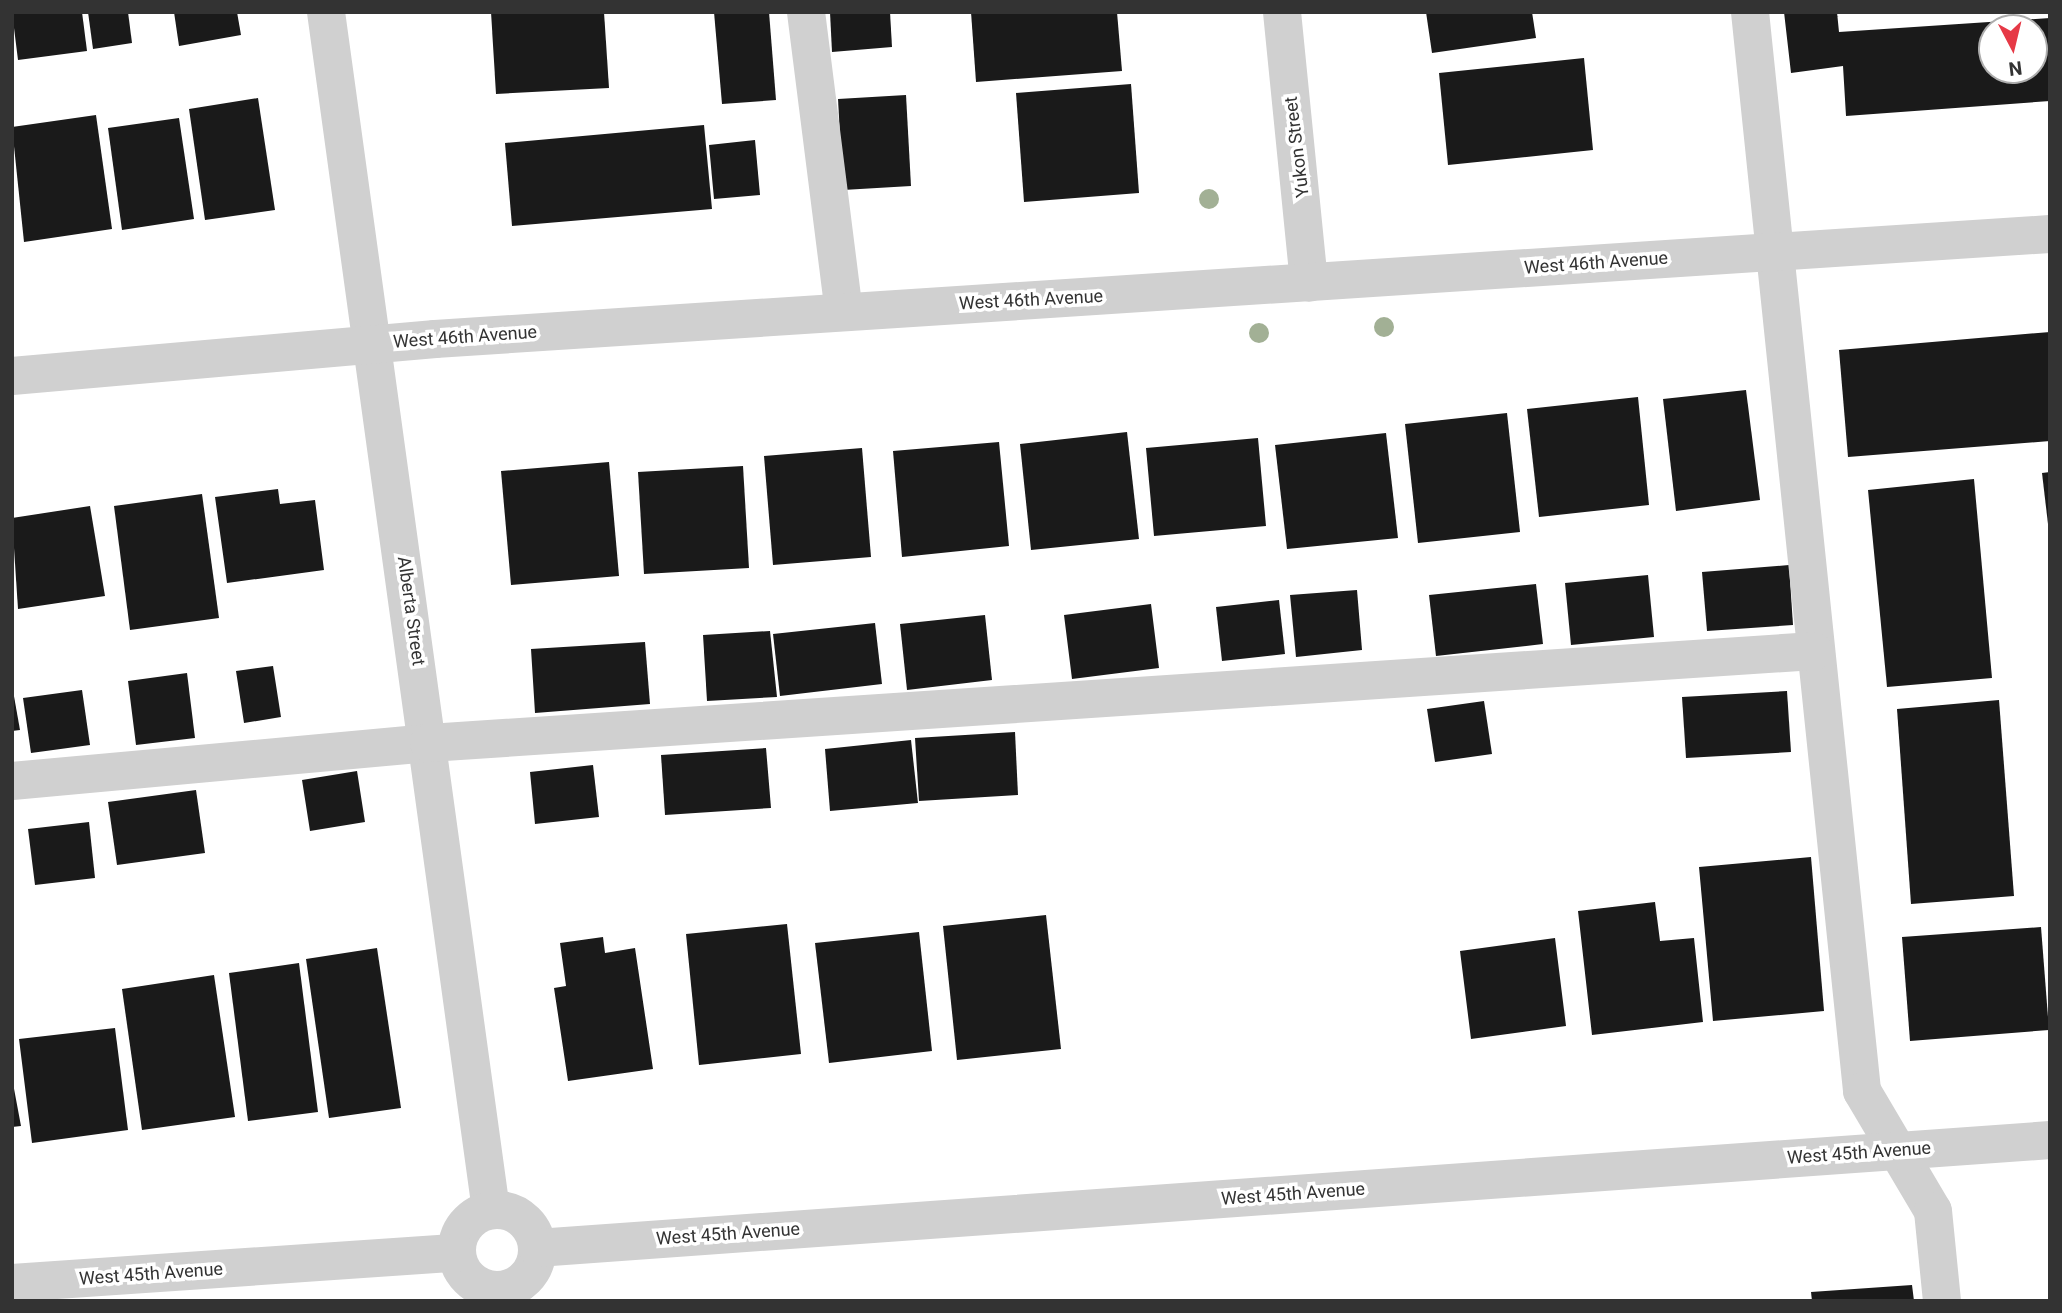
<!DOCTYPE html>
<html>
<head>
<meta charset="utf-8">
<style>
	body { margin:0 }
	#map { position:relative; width:2062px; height:1313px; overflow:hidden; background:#fff; font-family:Roboto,sans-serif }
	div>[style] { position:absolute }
	.building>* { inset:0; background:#1a1a1a }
	.minor>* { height:38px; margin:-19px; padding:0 19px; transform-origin:19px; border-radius:19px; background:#d0d0d0 }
	.minor>.ring { margin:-19px; padding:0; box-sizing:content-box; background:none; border:38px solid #d0d0d0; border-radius:50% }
	.trees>* { width:20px; height:20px; margin:-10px; border-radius:50%; background:#a2b095 }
	span { translate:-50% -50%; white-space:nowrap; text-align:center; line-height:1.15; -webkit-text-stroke:7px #fff; paint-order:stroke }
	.street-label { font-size:18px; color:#333 }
	.frame { position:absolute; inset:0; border:14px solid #333; pointer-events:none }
	.north { position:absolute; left:1978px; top:14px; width:70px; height:70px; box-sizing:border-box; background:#fff; border:2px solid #adadad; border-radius:50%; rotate:173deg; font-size:19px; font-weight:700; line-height:28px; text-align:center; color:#333 }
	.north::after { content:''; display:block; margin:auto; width:24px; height:32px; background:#e63946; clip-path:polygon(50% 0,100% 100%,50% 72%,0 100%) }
</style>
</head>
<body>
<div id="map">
	<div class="building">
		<i style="clip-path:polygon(12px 12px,82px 12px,87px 51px,18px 60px)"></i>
		<i style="clip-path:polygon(88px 12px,128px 12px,132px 43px,93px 49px)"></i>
		<i style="clip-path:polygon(174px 12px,237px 12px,241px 35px,179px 46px)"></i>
		<i style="clip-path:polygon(491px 12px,604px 12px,609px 88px,496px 94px)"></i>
		<i style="clip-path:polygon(714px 12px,769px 12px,776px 100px,722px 104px)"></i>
		<i style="clip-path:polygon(830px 12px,890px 12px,892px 47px,832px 52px)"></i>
		<i style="clip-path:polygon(971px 12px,1117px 12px,1122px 71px,976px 82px)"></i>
		<i style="clip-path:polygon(1426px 12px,1532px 12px,1536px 38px,1432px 53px)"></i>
		<i style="clip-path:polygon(evenodd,1784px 12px,1837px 12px,1839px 32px,2050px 18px,2050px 101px,1846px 116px,1843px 66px,1791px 73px,1784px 12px,1992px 28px,2034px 28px,2034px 70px,1992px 70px,1992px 28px)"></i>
		<i style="clip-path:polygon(1584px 58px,1593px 150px,1448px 165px,1439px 73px)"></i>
		<i style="clip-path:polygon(1131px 84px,1139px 193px,1024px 202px,1016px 93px)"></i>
		<i style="clip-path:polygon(906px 95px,911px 186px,843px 190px,838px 99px)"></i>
		<i style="clip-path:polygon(258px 98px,275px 210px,205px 220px,189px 109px)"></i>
		<i style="clip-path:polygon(96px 115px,112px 229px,24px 242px,12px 127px)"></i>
		<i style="clip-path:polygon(179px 118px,194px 219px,122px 230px,108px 128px)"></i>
		<i style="clip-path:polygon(704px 125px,712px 209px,512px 226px,505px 143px)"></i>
		<i style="clip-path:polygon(755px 140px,760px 195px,714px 199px,709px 145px)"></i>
		<i style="clip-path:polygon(2050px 332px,2050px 441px,1848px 457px,1839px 350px)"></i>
		<i style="clip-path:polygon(1746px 390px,1760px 500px,1676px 511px,1663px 399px)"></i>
		<i style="clip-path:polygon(1638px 397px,1649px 505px,1539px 517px,1527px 409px)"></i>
		<i style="clip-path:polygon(1507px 413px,1520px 532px,1418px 543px,1405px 424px)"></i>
		<i style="clip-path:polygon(1127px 432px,1139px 539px,1031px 550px,1020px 444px)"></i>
		<i style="clip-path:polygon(1386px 433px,1398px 538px,1287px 549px,1275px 445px)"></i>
		<i style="clip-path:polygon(1258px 438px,1266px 526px,1154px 536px,1146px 448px)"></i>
		<i style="clip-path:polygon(999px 442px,1009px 546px,902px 557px,893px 451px)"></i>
		<i style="clip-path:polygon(862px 448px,871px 557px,773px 565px,764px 456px)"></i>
		<i style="clip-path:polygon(609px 462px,619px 576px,511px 585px,501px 471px)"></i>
		<i style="clip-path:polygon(743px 466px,749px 568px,644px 574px,638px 472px)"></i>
		<i style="clip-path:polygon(2050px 472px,2050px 524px,2048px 524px,2042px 473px)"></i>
		<i style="clip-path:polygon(1974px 479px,1992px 678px,1887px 687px,1868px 490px)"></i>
		<i style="clip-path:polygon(278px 489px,280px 504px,315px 500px,324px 570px,227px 583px,215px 497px)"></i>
		<i style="clip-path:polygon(202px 494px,219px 618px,130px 630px,114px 506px)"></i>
		<i style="clip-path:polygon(90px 506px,105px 596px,18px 609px,12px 518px)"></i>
		<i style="clip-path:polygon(1789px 565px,1793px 625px,1707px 631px,1702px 572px)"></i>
		<i style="clip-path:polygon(1648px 575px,1654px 637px,1571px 645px,1565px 583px)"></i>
		<i style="clip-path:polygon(1536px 584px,1543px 644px,1436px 656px,1429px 595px)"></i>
		<i style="clip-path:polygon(1357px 590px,1362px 650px,1296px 657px,1290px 595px)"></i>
		<i style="clip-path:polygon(1279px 600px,1285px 654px,1222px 661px,1216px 607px)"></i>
		<i style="clip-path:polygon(1151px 604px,1159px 668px,1072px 679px,1064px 615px)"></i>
		<i style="clip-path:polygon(985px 615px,992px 680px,907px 690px,900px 624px)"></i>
		<i style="clip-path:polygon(875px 623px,882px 684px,780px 696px,773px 634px)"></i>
		<i style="clip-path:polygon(770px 631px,777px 697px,707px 701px,703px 635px)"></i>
		<i style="clip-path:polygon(645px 642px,650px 704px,535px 713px,531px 649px)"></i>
		<i style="clip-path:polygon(273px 666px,281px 717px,244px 723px,236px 671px)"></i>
		<i style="clip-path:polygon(187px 673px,195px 738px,136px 745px,128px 681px)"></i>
		<i style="clip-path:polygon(12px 685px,20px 730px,12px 731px)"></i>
		<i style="clip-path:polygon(82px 690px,90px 745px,31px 753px,23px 698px)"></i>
		<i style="clip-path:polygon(1787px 691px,1791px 752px,1686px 758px,1682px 697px)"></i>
		<i style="clip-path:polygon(1999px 700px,2014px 896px,1911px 904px,1897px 709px)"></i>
		<i style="clip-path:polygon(1484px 701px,1492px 754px,1435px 762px,1427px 709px)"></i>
		<i style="clip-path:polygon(1015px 732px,1018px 795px,919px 801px,915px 738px)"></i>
		<i style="clip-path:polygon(911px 740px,918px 803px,830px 811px,825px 749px)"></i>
		<i style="clip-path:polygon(766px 748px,771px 808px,665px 815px,661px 755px)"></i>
		<i style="clip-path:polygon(593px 765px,599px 817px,535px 824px,530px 772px)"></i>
		<i style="clip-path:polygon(357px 771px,365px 822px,310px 831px,302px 780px)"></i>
		<i style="clip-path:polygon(196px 790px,205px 853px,117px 865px,108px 802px)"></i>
		<i style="clip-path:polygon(89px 822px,95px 878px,35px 885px,28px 829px)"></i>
		<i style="clip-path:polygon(1811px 857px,1824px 1011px,1713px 1021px,1699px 867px)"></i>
		<i style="clip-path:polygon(1655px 902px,1660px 941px,1694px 938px,1703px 1022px,1592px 1035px,1578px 911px)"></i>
		<i style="clip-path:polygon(1046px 915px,1061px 1049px,957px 1060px,943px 926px)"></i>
		<i style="clip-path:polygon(787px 924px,801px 1054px,699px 1065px,686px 934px)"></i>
		<i style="clip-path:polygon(2041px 927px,2049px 1030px,1910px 1041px,1902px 937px)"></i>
		<i style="clip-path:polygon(919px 932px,932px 1051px,829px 1063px,815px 943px)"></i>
		<i style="clip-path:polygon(603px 937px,605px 953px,635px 948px,653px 1069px,568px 1081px,554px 988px,566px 986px,560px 943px)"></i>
		<i style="clip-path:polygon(1555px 938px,1566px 1026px,1471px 1039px,1460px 951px)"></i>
		<i style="clip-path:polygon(377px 948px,401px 1108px,329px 1118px,306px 959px)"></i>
		<i style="clip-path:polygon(299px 963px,318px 1112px,248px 1121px,229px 973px)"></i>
		<i style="clip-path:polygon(214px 975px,235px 1117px,142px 1130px,122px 989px)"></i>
		<i style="clip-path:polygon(115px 1028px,128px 1130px,32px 1143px,19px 1039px)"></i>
		<i style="clip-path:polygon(12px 1078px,21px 1126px,12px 1127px)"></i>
		<i style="clip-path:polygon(1912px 1285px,1914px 1301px,1812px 1301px,1811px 1292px)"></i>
	</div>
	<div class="minor">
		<i style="left:326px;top:12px;width:1209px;rotate:82.16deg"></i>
		<i style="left:806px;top:12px;width:301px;rotate:82.8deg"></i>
		<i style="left:1282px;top:12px;width:272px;rotate:84.3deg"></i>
		<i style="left:1750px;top:12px;width:1085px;rotate:84.07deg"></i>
		<i style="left:1862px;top:1091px;width:139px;rotate:59.4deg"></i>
		<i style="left:1933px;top:1211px;width:90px;rotate:84.3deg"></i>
		<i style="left:12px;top:376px;width:425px;rotate:-5deg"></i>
		<i style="left:435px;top:339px;width:1618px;rotate:-3.72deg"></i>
		<i style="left:12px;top:781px;width:419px;rotate:-5.2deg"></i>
		<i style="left:429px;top:743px;width:1388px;rotate:-3.8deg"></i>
		<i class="ring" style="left:457px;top:1210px;width:42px;height:42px"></i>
		<i style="left:537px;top:1248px;width:1517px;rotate:-4.08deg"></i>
		<i style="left:12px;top:1283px;width:446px;rotate:-3.9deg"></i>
	</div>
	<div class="trees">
		<i style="left:1209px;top:199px"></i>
		<i style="left:1384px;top:327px"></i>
		<i style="left:1259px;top:333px"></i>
	</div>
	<div class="street-label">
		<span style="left:1297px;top:147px;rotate:-97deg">Yukon Street</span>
		<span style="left:1596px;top:263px;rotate:-4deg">West 46th Avenue</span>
		<span style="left:1031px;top:300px;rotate:-3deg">West 46th Avenue</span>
		<span style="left:465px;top:337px;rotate:-4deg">West 46th Avenue</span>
		<span style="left:411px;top:611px;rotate:82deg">Alberta Street</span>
		<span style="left:1859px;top:1153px;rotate:-4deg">West 45th Avenue</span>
		<span style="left:1293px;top:1194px;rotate:-4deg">West 45th Avenue</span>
		<span style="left:728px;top:1234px;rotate:-4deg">West 45th Avenue</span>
		<span style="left:151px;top:1274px;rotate:-4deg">West 45th Avenue</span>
	</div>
	<div class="frame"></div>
	<div class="north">N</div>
</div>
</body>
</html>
